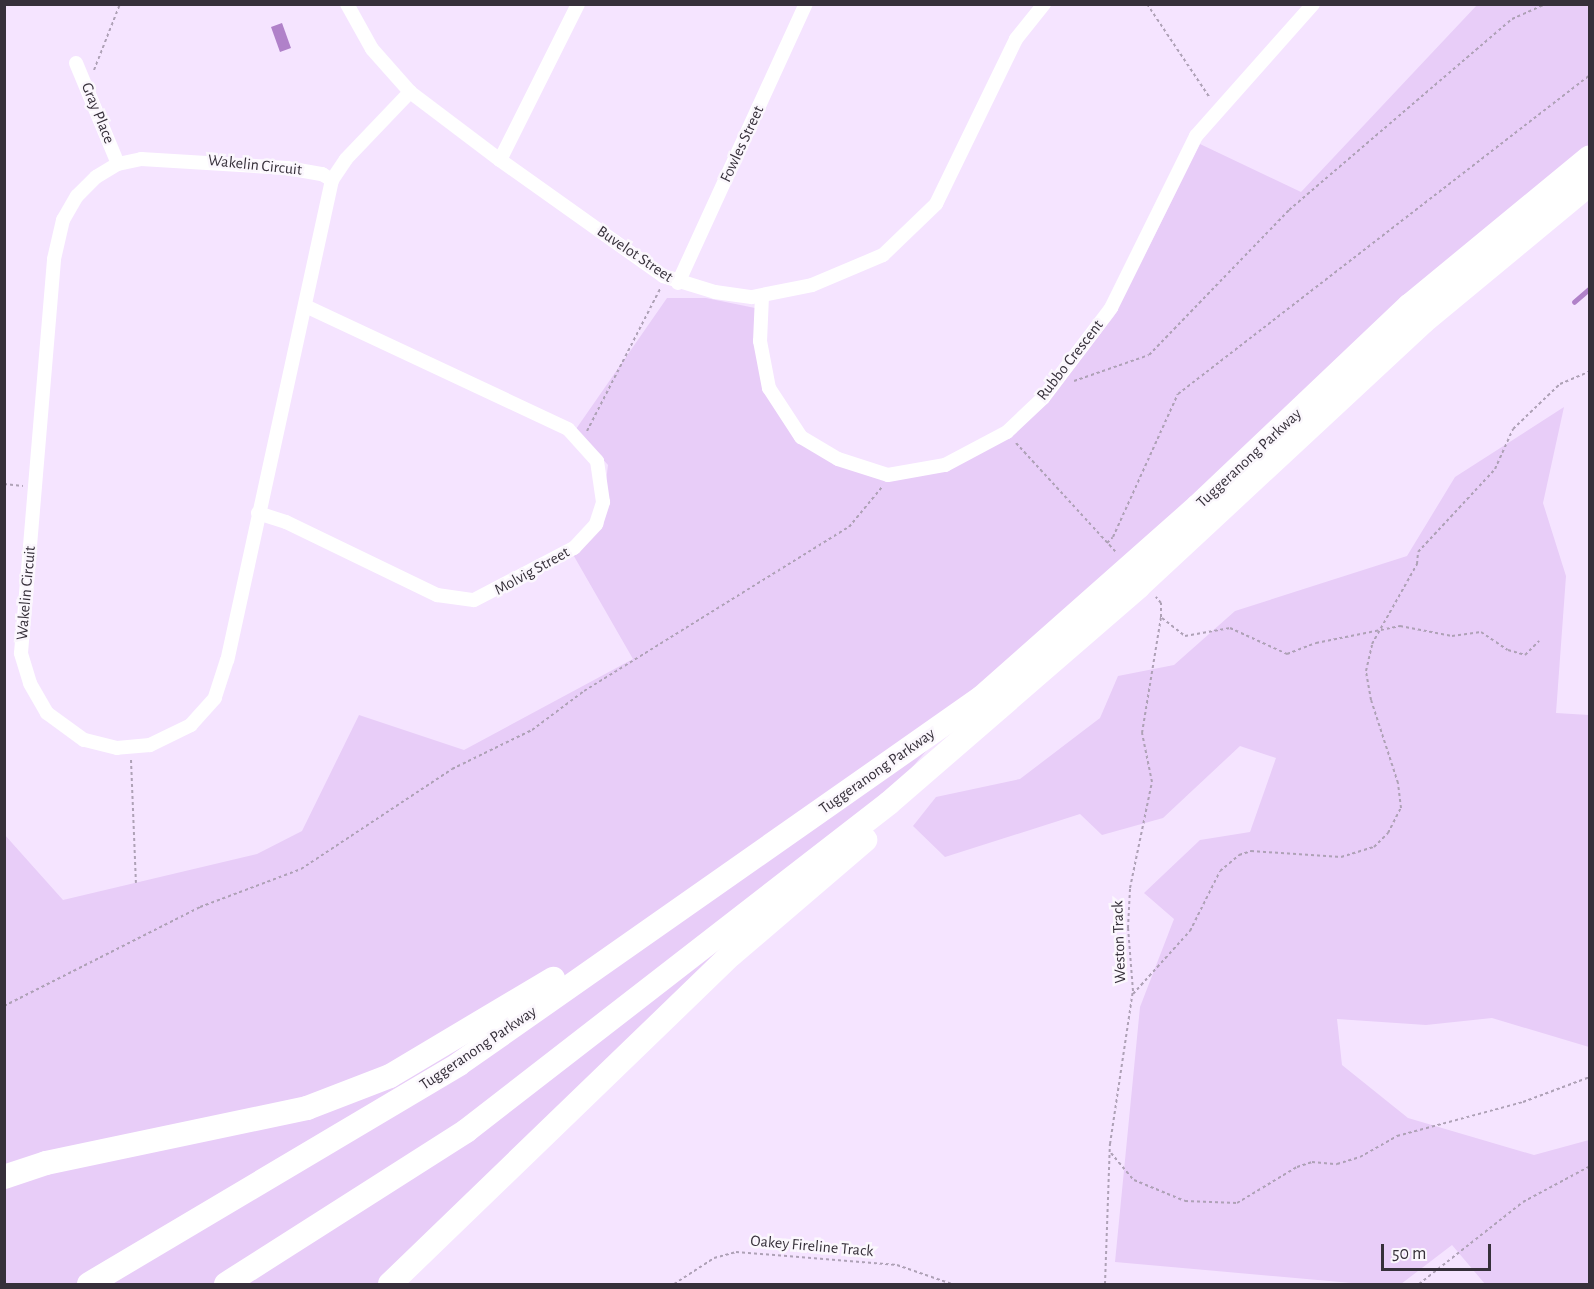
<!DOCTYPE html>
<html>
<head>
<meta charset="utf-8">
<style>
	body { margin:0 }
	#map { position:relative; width:1594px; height:1289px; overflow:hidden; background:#f5e4ff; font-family:"Alegreya Sans",sans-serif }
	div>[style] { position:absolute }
	.green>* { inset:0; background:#e8cdf8 }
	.water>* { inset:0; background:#b081c9 }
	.stream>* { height:4.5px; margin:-2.25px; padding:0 2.25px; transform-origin:2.25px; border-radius:2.25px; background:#b081c9 }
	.path>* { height:2px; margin-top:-1px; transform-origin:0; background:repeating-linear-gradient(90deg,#aea1b6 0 3px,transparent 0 6px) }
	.street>* { height:14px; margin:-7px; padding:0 7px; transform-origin:7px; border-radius:7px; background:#fff }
	.highway>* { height:24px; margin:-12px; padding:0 12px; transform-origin:12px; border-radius:12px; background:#fff }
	span { translate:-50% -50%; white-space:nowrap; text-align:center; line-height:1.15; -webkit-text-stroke:5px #fbf7fd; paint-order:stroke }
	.street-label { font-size:16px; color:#36303a }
	.frame { position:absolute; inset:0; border:6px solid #36303a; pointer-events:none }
	.scale { position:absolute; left:1381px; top:1244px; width:110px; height:27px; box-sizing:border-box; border:3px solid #36303a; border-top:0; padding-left:8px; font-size:18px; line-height:21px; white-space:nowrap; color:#36303a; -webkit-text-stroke:4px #fbf7fd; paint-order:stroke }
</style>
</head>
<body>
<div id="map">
	<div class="green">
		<i style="clip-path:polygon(1477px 5px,1589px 5px,1589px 154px,970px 700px,836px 856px,380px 1284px,5px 1284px,4px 834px,63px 900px,257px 854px,302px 831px,359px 715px,464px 750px,633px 659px,571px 551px,603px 506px,608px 465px,576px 429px,667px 298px,706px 298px,755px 308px,755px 342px,799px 440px,888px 478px,1009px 436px,1049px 401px,1114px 316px,1200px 144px,1301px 192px)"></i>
		<i style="clip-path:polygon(1564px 407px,1543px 503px,1566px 576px,1556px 713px,1589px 715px,1589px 1047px,1492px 1018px,1426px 1025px,1337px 1019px,1342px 1065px,1408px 1118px,1534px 1155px,1589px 1140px,1589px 1284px,1485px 1284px,1452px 1245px,1401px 1284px,1363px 1284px,1115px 1262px,1140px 1007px,1174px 919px,1144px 893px,1200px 840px,1250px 832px,1276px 758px,1240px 746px,1163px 818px,1102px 835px,1080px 814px,945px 857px,913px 826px,936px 797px,1020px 779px,1100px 718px,1118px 676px,1174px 665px,1235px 611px,1407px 556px,1455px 477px)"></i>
	</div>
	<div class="water">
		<i style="clip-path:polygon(282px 23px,291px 48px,280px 52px,271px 27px)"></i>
	</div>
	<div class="stream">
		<i style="left:1574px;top:302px;width:21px;rotate:-41deg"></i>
	</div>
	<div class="path">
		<i style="left:1147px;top:4px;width:113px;rotate:56.2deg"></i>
		<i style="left:94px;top:70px;width:71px;rotate:-68.5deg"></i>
		<i style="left:1074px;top:381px;width:79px;rotate:-19.1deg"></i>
		<i style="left:1149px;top:355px;width:202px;rotate:-46deg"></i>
		<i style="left:1289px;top:210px;width:294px;rotate:-40.6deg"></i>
		<i style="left:1512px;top:19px;width:36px;rotate:-24deg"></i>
		<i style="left:587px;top:431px;width:160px;rotate:-62.8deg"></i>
		<i style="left:1016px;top:443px;width:148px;rotate:47.5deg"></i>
		<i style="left:4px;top:484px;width:19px;rotate:6deg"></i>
		<i style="left:1107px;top:543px;width:8px;rotate:-45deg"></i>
		<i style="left:1113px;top:537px;width:157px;rotate:-65.6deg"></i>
		<i style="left:1178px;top:394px;width:521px;rotate:-37.75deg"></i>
		<i style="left:1162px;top:618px;width:29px;rotate:38deg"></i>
		<i style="left:1185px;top:636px;width:46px;rotate:-10.1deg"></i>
		<i style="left:1230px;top:628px;width:63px;rotate:24.5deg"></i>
		<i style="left:1287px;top:654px;width:31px;rotate:-21deg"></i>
		<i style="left:1316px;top:643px;width:86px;rotate:-11.4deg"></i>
		<i style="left:1400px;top:626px;width:53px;rotate:10.9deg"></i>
		<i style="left:1452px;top:636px;width:29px;rotate:-8deg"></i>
		<i style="left:1481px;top:632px;width:32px;rotate:34deg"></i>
		<i style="left:1508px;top:650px;width:18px;rotate:16deg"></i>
		<i style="left:1525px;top:655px;width:20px;rotate:-45deg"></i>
		<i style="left:131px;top:760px;width:123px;rotate:87.7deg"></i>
		<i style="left:1133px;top:994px;width:85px;rotate:-47.9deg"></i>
		<i style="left:1190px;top:931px;width:67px;rotate:-63.4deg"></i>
		<i style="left:1220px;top:871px;width:25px;rotate:-40deg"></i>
		<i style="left:1239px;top:855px;width:13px;rotate:-18deg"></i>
		<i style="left:1251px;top:851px;width:90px;rotate:3.8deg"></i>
		<i style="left:1341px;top:857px;width:34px;rotate:-17deg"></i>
		<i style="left:1374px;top:847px;width:20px;rotate:-45deg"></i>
		<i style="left:1388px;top:833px;width:28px;rotate:-63deg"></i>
		<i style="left:1401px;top:808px;width:25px;rotate:-97deg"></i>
		<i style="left:1398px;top:783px;width:87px;rotate:-108deg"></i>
		<i style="left:1371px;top:700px;width:29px;rotate:-100deg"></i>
		<i style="left:1366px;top:671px;width:28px;rotate:-77deg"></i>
		<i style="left:1372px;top:644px;width:92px;rotate:-60.6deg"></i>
		<i style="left:1417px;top:564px;width:12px;rotate:-85deg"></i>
		<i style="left:1418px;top:552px;width:113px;rotate:-47.1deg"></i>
		<i style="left:1495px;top:469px;width:44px;rotate:-65.8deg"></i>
		<i style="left:1513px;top:429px;width:65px;rotate:-43.8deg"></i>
		<i style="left:1560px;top:384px;width:33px;rotate:-23deg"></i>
		<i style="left:4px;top:1006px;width:220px;rotate:-26.8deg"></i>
		<i style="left:200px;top:907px;width:108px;rotate:-20.6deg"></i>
		<i style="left:301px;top:869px;width:181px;rotate:-33.5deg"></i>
		<i style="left:452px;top:769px;width:89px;rotate:-26deg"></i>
		<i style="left:532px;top:730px;width:65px;rotate:-36.9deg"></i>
		<i style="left:584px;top:691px;width:312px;rotate:-31.8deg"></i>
		<i style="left:849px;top:527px;width:52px;rotate:-50.5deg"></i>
		<i style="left:1111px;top:1153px;width:35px;rotate:50deg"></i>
		<i style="left:1134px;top:1180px;width:55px;rotate:22.4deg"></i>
		<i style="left:1185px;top:1201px;width:52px;rotate:2.2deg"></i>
		<i style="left:1237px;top:1203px;width:70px;rotate:-31deg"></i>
		<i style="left:1297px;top:1167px;width:16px;rotate:-18deg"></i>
		<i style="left:1312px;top:1162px;width:25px;rotate:5deg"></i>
		<i style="left:1337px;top:1164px;width:24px;rotate:-17deg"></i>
		<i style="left:1360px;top:1157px;width:43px;rotate:-29.6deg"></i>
		<i style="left:1397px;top:1136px;width:131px;rotate:-15.1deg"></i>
		<i style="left:1523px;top:1102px;width:72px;rotate:-20.5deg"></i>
		<i style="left:674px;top:1284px;width:48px;rotate:-33deg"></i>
		<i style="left:714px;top:1258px;width:23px;rotate:-15deg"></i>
		<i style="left:736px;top:1252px;width:162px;rotate:4.6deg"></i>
		<i style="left:897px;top:1265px;width:58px;rotate:19.1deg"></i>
		<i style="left:1105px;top:1284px;width:140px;rotate:-88deg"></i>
		<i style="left:1110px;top:1144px;width:155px;rotate:-81.5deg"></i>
		<i style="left:1133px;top:991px;width:63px;rotate:-94.5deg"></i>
		<i style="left:1128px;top:928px;width:40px;rotate:-87.1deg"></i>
		<i style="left:1130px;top:888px;width:108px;rotate:-78.3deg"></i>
		<i style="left:1152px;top:782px;width:50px;rotate:-101.5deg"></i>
		<i style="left:1142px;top:733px;width:118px;rotate:-80.7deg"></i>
		<i style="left:1161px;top:617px;width:14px;rotate:-90deg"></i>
		<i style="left:1161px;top:603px;width:8px;rotate:-130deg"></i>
		<i style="left:1419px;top:1284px;width:132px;rotate:-38.3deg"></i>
		<i style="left:1523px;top:1202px;width:76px;rotate:-28.2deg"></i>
	</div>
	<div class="street">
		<i style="left:347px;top:4px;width:51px;rotate:60.9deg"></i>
		<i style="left:372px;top:49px;width:57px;rotate:48.5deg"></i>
		<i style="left:410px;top:92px;width:113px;rotate:37.1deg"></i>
		<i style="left:500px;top:160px;width:200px;rotate:35.4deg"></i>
		<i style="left:663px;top:276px;width:54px;rotate:17.1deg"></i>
		<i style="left:715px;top:292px;width:37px;rotate:8deg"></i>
		<i style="left:752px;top:297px;width:61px;rotate:-11.3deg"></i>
		<i style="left:812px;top:285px;width:77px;rotate:-22.9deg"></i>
		<i style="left:883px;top:255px;width:74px;rotate:-43.9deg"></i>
		<i style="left:936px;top:204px;width:183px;rotate:-64.1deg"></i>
		<i style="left:1016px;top:39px;width:45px;rotate:-51.3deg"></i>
		<i style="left:76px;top:63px;width:109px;rotate:67.4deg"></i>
		<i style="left:500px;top:160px;width:174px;rotate:-63.4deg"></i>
		<i style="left:332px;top:180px;width:491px;rotate:102.3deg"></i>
		<i style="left:227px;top:660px;width:40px;rotate:108deg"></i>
		<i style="left:215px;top:698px;width:36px;rotate:132deg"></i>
		<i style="left:191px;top:725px;width:46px;rotate:154deg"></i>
		<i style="left:150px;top:745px;width:33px;rotate:175deg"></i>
		<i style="left:117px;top:748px;width:34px;rotate:-166deg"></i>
		<i style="left:84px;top:740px;width:46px;rotate:-143.9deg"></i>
		<i style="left:47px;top:713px;width:34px;rotate:-120deg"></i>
		<i style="left:30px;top:683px;width:31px;rotate:-107deg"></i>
		<i style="left:21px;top:653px;width:395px;rotate:-85.2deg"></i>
		<i style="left:54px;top:259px;width:40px;rotate:-77deg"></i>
		<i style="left:63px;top:220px;width:28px;rotate:-60deg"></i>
		<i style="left:77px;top:196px;width:27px;rotate:-45deg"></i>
		<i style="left:96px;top:177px;width:26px;rotate:-31deg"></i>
		<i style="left:118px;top:164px;width:24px;rotate:-12deg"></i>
		<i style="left:141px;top:159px;width:146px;rotate:3.5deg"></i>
		<i style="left:287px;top:168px;width:36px;rotate:10deg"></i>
		<i style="left:322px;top:174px;width:12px;rotate:31deg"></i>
		<i style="left:332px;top:180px;width:25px;rotate:-56deg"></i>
		<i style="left:346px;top:159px;width:93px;rotate:-46.3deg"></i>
		<i style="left:678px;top:283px;width:307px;rotate:-65.4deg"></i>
		<i style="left:762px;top:296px;width:45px;rotate:92.5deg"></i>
		<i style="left:760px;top:341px;width:48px;rotate:79.2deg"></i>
		<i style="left:769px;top:388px;width:59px;rotate:56.9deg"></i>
		<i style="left:801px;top:437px;width:43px;rotate:30.7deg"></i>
		<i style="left:838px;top:459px;width:52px;rotate:17.7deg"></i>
		<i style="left:888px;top:475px;width:58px;rotate:-10deg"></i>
		<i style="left:945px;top:465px;width:70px;rotate:-28deg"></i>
		<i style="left:1007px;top:432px;width:50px;rotate:-43.4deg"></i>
		<i style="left:1043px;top:398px;width:113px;rotate:-52.9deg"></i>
		<i style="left:1111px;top:308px;width:192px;rotate:-63.7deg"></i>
		<i style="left:1196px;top:136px;width:176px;rotate:-48.4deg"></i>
		<i style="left:258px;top:513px;width:29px;rotate:18deg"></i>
		<i style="left:286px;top:522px;width:168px;rotate:25.8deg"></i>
		<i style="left:437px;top:595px;width:37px;rotate:8deg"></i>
		<i style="left:474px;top:600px;width:113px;rotate:-27.5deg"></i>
		<i style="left:574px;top:548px;width:33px;rotate:-47deg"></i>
		<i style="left:596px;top:524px;width:23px;rotate:-72deg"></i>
		<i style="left:603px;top:502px;width:41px;rotate:-98.3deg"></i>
		<i style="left:597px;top:461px;width:43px;rotate:-132.2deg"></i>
		<i style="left:568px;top:429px;width:290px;rotate:-154.9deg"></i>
	</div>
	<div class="highway">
		<i style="left:4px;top:1177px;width:44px;rotate:-18.4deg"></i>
		<i style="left:46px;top:1163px;width:267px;rotate:-11.9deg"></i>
		<i style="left:307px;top:1108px;width:89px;rotate:-21.1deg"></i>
		<i style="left:390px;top:1076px;width:190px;rotate:-30.8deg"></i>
		<i style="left:89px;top:1284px;width:430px;rotate:-30.7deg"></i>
		<i style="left:459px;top:1064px;width:638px;rotate:-35.04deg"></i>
		<i style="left:981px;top:698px;width:290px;rotate:-41.5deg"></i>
		<i style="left:1198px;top:506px;width:291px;rotate:-43.5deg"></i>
		<i style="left:1409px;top:306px;width:234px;rotate:-39.5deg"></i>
		<i style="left:226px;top:1284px;width:285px;rotate:-32.5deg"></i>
		<i style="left:466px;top:1131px;width:535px;rotate:-37.79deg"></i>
		<i style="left:889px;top:803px;width:330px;rotate:-40.9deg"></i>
		<i style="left:1138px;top:587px;width:389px;rotate:-42.9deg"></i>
		<i style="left:1423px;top:322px;width:217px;rotate:-39.6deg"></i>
		<i style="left:390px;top:1284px;width:474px;rotate:-44deg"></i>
		<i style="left:731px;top:955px;width:177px;rotate:-40.6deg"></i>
	</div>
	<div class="street-label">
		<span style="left:98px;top:113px;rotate:68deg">Gray Place</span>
		<span style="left:742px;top:144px;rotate:-65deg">Fowles Street</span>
		<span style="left:255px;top:165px;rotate:6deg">Wakelin Circuit</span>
		<span style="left:635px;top:254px;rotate:34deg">Buvelot Street</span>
		<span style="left:1070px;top:360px;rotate:-52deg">Rubbo Crescent</span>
		<span style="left:1249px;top:458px;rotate:-43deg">Tuggeranong Parkway</span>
		<span style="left:532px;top:571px;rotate:-29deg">Molvig Street</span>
		<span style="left:26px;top:593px;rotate:-85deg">Wakelin Circuit</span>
		<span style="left:877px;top:771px;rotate:-35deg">Tuggeranong Parkway</span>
		<span style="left:1119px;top:942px;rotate:-92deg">Weston Track</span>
		<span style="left:478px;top:1048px;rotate:-34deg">Tuggeranong Parkway</span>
		<span style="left:812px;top:1246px;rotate:5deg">Oakey Fireline Track</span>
	</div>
	<div class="frame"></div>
	<div class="scale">50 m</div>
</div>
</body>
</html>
